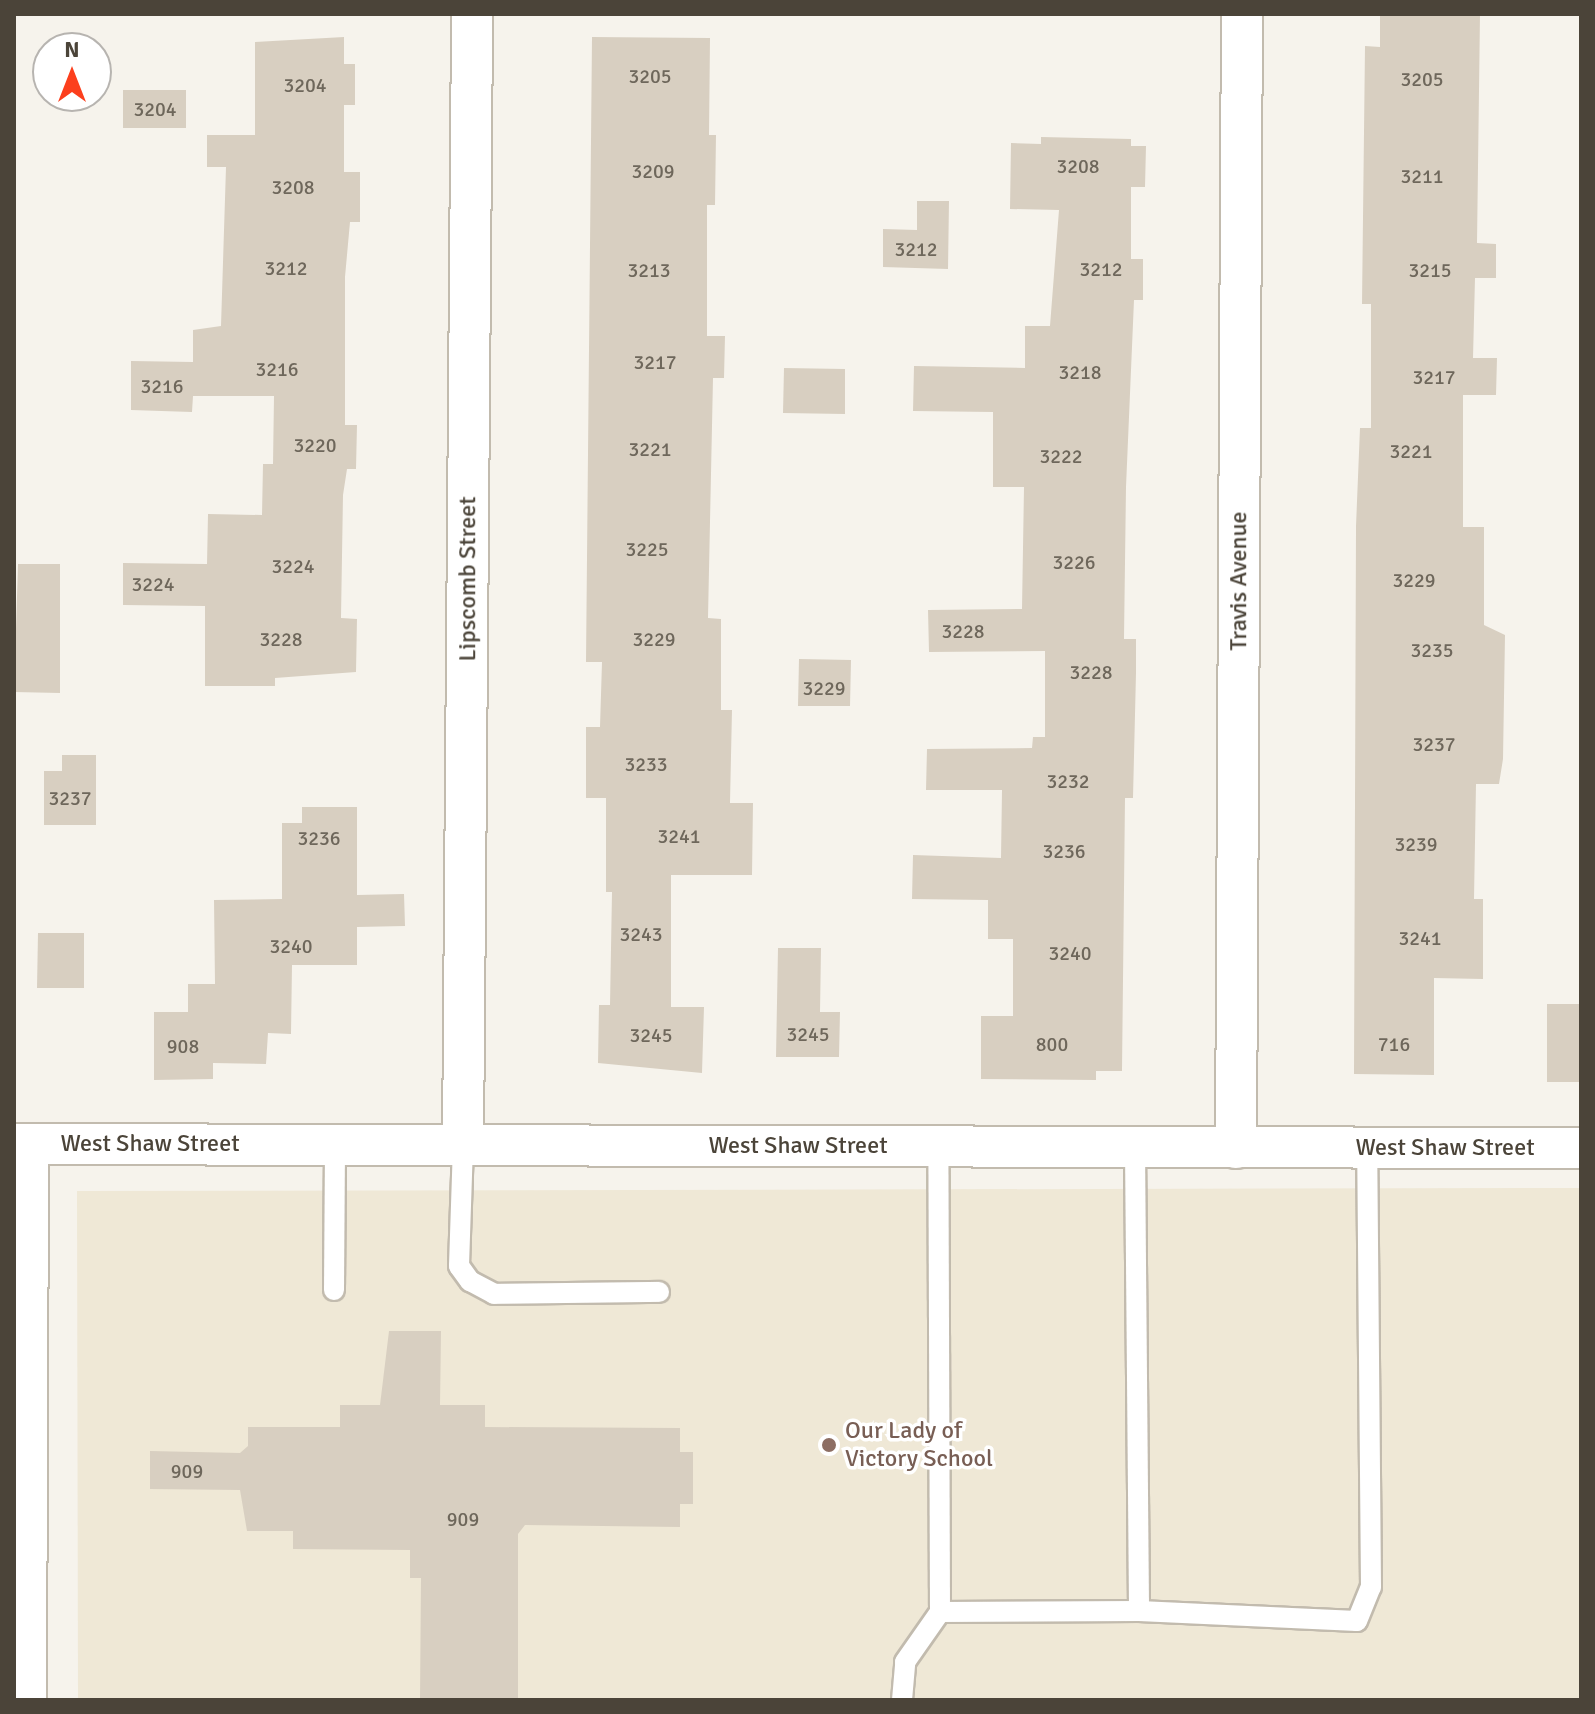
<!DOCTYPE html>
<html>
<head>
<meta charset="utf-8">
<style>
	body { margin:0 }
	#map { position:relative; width:1595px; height:1714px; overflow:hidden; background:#f6f3ec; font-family:Signika,sans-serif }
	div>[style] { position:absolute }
	.education>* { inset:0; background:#efe8d6 }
	.building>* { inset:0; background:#d8cfc1 }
	.roads { filter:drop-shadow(2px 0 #c2bbae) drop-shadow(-2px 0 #c2bbae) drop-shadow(0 2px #c2bbae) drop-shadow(0 -2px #c2bbae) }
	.lane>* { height:20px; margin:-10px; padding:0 10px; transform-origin:10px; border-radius:10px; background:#fff }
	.street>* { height:40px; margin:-20px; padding:0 20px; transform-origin:20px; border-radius:20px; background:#fff }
	.dots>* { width:22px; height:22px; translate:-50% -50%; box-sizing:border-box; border:4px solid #fff; border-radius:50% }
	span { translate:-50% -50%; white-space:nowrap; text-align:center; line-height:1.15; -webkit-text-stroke:7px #fff; paint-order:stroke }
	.number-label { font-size:20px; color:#6e675b }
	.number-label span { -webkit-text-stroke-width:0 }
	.street-label { font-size:24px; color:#4b4439 }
	.education-label { font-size:24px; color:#785e54 }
	.left { translate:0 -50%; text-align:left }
	.frame { position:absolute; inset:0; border:16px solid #4b4439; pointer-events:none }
	.north { position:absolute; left:32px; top:32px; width:80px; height:80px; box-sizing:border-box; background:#fff; border:2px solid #b7b4b0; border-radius:50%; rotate:0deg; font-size:22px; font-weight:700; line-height:32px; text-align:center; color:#4b4439 }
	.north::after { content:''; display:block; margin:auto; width:28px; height:36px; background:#fc3f1d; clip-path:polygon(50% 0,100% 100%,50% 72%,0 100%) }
</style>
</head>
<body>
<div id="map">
	<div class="education">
		<i style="clip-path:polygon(1581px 1188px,1581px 1700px,78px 1700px,77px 1191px)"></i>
	</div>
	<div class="building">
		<i style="clip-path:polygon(1380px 14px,1480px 14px,1477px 243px,1496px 244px,1496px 278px,1475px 278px,1473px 358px,1497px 358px,1496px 395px,1463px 395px,1463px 527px,1484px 527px,1484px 625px,1505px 635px,1503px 759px,1499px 784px,1476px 784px,1474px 899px,1483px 899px,1483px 979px,1434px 978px,1434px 1075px,1354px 1074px,1356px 526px,1360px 428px,1371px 428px,1371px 304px,1362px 304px,1365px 46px,1380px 47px)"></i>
		<i style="clip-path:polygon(344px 37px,344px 64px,355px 64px,355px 105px,344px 105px,344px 172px,360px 172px,360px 222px,350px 222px,345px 277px,345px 425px,357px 425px,356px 469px,347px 469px,343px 495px,341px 618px,357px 619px,356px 672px,275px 678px,275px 686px,205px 686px,205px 606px,123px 605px,123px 563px,207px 564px,208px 514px,262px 515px,263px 464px,273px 464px,274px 396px,193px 396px,192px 412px,131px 410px,131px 361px,193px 362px,193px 330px,221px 326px,226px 167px,207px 167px,207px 135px,255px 135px,255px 42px)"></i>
		<i style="clip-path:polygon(592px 37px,710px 38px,709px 135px,716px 135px,715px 205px,707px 205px,707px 336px,725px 336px,724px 378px,713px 378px,708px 618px,721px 619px,721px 710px,732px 710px,730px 803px,753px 803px,752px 875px,671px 875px,671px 1007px,704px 1007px,702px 1073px,598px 1063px,599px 1005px,610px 1005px,612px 892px,606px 892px,606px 798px,586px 798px,586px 727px,600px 727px,602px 662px,586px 662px)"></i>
		<i style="clip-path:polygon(123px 90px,186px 90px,186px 128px,123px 128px)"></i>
		<i style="clip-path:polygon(1041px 137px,1131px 139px,1131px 146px,1146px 146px,1145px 187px,1131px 187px,1131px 259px,1143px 259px,1143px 300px,1134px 300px,1126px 487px,1124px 639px,1136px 639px,1136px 673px,1133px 798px,1125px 798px,1122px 1071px,1096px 1071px,1096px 1080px,981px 1079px,981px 1016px,1013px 1016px,1013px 939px,988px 939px,988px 900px,912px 899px,913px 855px,1001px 858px,1002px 790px,926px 790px,927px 749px,1032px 748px,1033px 737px,1045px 737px,1045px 651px,929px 652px,928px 610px,1022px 609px,1024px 487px,993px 487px,993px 412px,913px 411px,914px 366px,1025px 368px,1025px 326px,1050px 326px,1059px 210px,1010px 209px,1011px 143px,1041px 144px)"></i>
		<i style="clip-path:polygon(917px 201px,949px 201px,948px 269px,883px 267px,883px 229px,917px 230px)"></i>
		<i style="clip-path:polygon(784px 368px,845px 369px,845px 414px,783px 413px)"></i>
		<i style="clip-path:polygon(18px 564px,60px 564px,60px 693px,14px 692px)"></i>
		<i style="clip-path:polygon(799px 659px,851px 660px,850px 706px,798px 706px)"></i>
		<i style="clip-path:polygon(62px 755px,96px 755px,96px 825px,44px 825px,44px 771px,62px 771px)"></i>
		<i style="clip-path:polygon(302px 807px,357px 807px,357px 895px,404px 894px,405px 926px,357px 927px,357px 965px,292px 965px,291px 1034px,268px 1033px,266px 1064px,213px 1063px,213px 1079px,154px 1080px,154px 1012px,188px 1012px,188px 984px,215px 984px,214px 900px,282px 899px,282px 823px,302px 823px)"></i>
		<i style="clip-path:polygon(38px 933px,84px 933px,84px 988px,37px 988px)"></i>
		<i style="clip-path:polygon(778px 948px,821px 948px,820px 1012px,840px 1012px,839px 1057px,776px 1057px)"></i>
		<i style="clip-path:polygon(1547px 1004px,1581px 1004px,1581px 1082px,1547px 1082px)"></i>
		<i style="clip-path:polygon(389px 1331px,441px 1331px,440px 1405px,485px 1405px,485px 1427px,680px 1428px,680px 1452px,693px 1452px,693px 1504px,680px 1504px,680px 1527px,525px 1525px,518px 1534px,518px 1700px,420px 1700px,421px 1578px,410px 1578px,410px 1550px,293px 1549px,293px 1531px,247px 1531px,240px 1490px,150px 1489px,150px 1451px,240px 1453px,248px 1446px,248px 1427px,340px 1427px,340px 1405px,380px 1405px)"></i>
	</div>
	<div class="roads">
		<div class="lane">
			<i style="left:463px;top:1145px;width:121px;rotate:91.9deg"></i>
			<i style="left:459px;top:1266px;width:19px;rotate:54deg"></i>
			<i style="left:470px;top:1281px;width:27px;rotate:28deg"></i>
			<i style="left:494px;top:1294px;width:165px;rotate:-0.7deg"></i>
			<i style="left:1135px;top:1148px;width:463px;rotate:89.5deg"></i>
			<i style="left:334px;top:1290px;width:145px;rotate:-89.6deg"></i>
			<i style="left:940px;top:1612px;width:199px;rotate:-0.3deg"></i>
			<i style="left:1139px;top:1611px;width:218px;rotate:2.6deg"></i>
			<i style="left:1357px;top:1621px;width:37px;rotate:-68deg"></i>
			<i style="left:1371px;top:1587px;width:439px;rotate:-90.5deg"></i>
			<i style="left:902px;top:1700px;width:38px;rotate:-85deg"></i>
			<i style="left:905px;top:1662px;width:61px;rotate:-55deg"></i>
			<i style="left:940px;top:1612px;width:465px;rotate:-90.2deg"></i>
		</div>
		<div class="street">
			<i style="left:14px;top:1144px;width:1567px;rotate:0.15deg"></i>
			<i style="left:463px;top:1145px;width:1131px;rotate:-89.54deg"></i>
			<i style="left:1236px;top:1148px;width:1134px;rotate:-89.7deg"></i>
			<i style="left:26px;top:1700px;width:556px;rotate:-89.79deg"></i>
		</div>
	</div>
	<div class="dots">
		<i style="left:829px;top:1445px;background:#8d6e63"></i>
	</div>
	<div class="number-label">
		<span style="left:650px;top:76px">3205</span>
		<span style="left:1422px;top:79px">3205</span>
		<span style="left:305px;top:85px">3204</span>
		<span style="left:155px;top:109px">3204</span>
		<span style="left:1078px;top:166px">3208</span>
		<span style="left:653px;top:171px">3209</span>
		<span style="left:1422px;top:176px">3211</span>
		<span style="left:293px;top:187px">3208</span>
		<span style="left:916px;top:249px">3212</span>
		<span style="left:286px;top:268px">3212</span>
		<span style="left:1101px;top:269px">3212</span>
		<span style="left:649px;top:270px">3213</span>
		<span style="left:1430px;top:270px">3215</span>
		<span style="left:655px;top:362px">3217</span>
		<span style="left:277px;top:369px">3216</span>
		<span style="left:1080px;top:372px">3218</span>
		<span style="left:1434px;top:377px">3217</span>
		<span style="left:162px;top:386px">3216</span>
		<span style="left:315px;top:445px">3220</span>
		<span style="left:650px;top:449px">3221</span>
		<span style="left:1411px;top:451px">3221</span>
		<span style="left:1061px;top:456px">3222</span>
		<span style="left:647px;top:549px">3225</span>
		<span style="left:1074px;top:562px">3226</span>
		<span style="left:293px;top:566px">3224</span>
		<span style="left:1414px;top:580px">3229</span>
		<span style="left:153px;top:584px">3224</span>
		<span style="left:963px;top:631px">3228</span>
		<span style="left:281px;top:639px">3228</span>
		<span style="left:654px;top:639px">3229</span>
		<span style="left:1432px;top:650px">3235</span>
		<span style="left:1091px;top:672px">3228</span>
		<span style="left:824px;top:688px">3229</span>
		<span style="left:1434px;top:744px">3237</span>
		<span style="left:646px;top:764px">3233</span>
		<span style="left:1068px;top:781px">3232</span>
		<span style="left:70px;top:798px">3237</span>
		<span style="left:679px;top:836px">3241</span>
		<span style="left:319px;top:838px">3236</span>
		<span style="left:1416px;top:844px">3239</span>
		<span style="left:1064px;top:851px">3236</span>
		<span style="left:641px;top:934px">3243</span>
		<span style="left:1420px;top:938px">3241</span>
		<span style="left:291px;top:946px">3240</span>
		<span style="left:1070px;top:953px">3240</span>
		<span style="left:808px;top:1034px">3245</span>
		<span style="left:651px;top:1035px">3245</span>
		<span style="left:1052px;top:1044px">800</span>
		<span style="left:1394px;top:1044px">716</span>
		<span style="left:183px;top:1046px">908</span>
		<span style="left:187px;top:1471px">909</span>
		<span style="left:463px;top:1519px">909</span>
	</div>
	<div class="street-label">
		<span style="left:468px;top:579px;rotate:-90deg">Lipscomb Street</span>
		<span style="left:1239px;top:581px;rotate:-90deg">Travis Avenue</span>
		<span style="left:150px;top:1144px">West Shaw Street</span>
		<span style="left:798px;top:1146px">West Shaw Street</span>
		<span style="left:1445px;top:1148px">West Shaw Street</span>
	</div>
	<div class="education-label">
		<span class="left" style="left:845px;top:1445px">Our Lady of<br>Victory School</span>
	</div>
	<div class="frame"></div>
	<div class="north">N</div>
</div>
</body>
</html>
